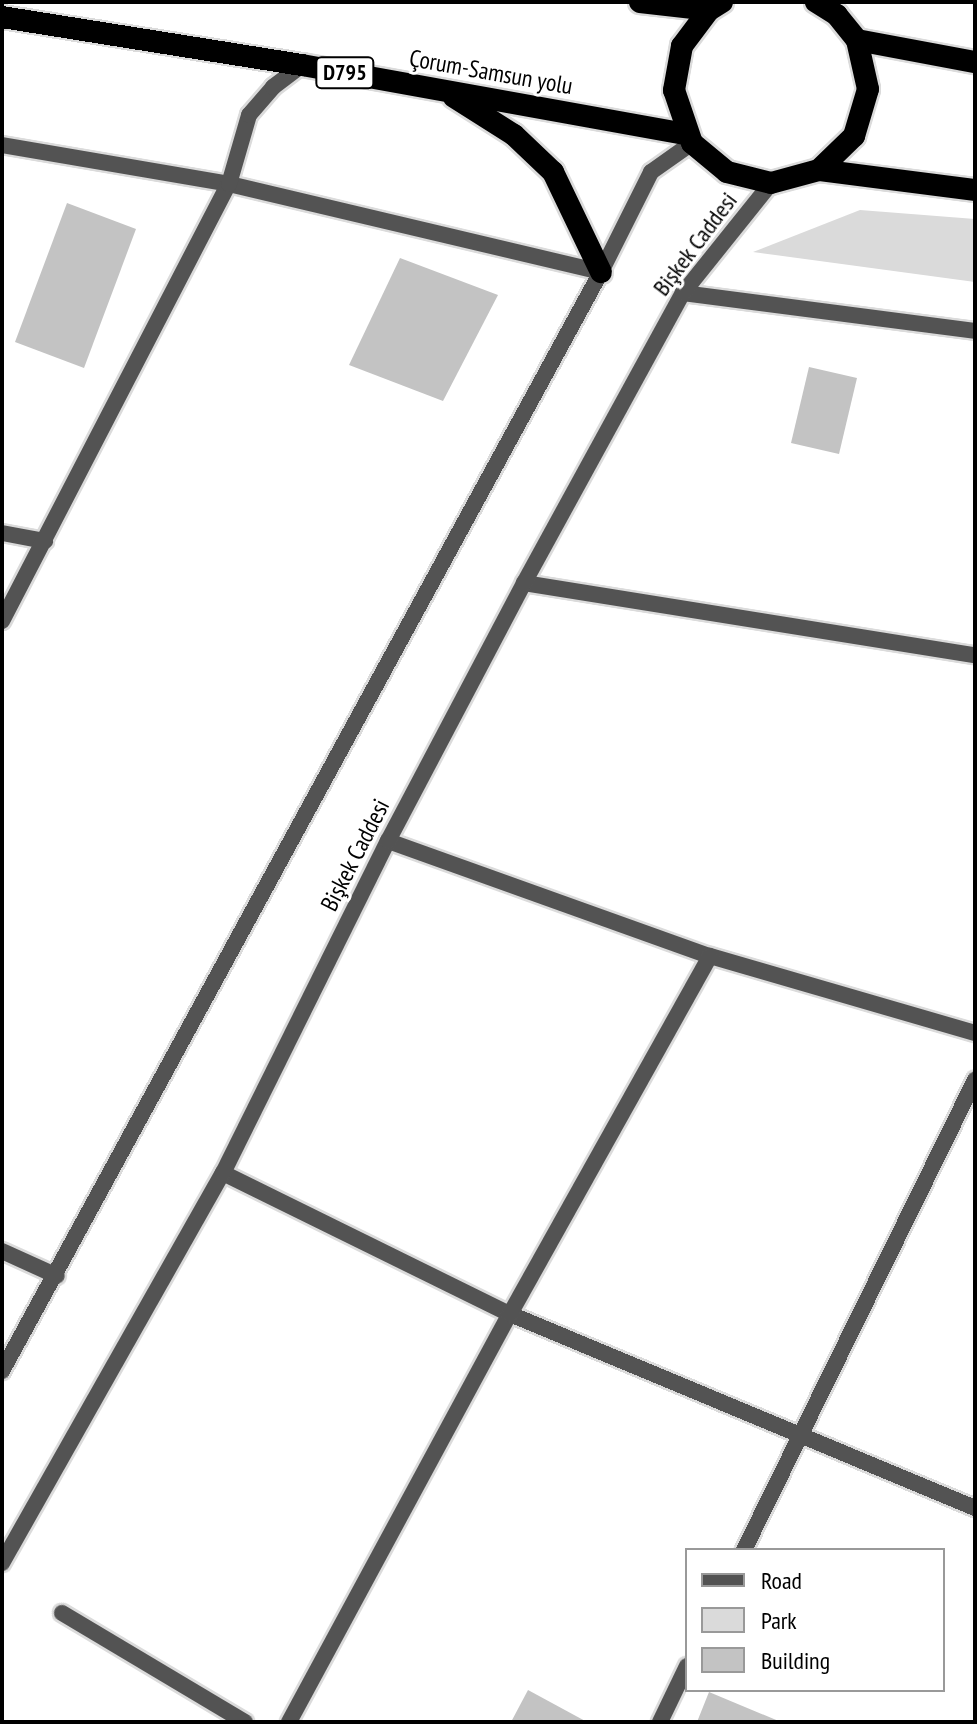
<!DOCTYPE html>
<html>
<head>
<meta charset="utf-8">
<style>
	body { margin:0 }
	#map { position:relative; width:977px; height:1724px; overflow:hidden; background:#fff; font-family:"PT Sans Narrow",sans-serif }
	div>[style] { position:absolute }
	.green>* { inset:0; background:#dadada }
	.building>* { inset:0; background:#c3c3c3 }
	.roads { filter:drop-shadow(2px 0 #dbdbdb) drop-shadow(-2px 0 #dbdbdb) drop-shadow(0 2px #dbdbdb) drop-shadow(0 -2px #dbdbdb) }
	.minor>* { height:16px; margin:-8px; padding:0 8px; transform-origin:8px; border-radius:8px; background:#535353 }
	.tertiary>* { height:16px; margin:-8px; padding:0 8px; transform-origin:8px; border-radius:8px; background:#535353 }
	.trunk>* { height:22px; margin:-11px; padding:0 11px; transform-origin:11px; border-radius:11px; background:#000 }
	span { translate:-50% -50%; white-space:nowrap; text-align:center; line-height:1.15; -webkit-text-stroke:6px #fff; paint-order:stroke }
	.shield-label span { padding:2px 6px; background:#fff; border:2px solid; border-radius:6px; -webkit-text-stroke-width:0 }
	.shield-label { font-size:22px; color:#000; font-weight:700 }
	.street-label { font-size:24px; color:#000 }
	.frame { position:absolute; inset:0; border:4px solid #000; pointer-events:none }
	.legend { position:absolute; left:685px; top:1548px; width:260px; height:144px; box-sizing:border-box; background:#fff; border:2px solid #999; margin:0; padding:10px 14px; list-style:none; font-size:24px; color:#000 }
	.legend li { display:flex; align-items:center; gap:16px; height:40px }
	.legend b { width:40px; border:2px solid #999 }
</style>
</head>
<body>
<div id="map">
	<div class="green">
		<i style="clip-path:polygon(860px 210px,975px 219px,975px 282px,753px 252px)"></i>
	</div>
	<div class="building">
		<i style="clip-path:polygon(67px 203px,136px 229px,84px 368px,15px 342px)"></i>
		<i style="clip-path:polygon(400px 258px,498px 295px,443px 401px,349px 365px)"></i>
		<i style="clip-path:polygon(809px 367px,857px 378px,839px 454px,791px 443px)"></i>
		<i style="clip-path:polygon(528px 1690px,587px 1722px,511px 1722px)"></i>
		<i style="clip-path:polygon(709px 1692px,781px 1722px,697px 1722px)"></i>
	</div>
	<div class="roads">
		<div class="minor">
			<i style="left:2px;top:145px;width:230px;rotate:9.7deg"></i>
			<i style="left:229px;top:184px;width:382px;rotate:13.3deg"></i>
			<i style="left:683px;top:293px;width:294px;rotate:7.4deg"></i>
			<i style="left:2px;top:533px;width:44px;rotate:10.5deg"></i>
			<i style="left:524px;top:583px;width:457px;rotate:9.1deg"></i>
			<i style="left:2px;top:621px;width:492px;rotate:-62.6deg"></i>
			<i style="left:229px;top:184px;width:72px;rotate:-73.8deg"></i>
			<i style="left:249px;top:115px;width:37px;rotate:-49deg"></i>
			<i style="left:273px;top:87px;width:36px;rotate:-37deg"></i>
			<i style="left:388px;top:841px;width:342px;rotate:19.7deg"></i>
			<i style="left:710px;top:956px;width:276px;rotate:16.2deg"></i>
			<i style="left:223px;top:1173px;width:320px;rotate:26.2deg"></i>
			<i style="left:510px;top:1314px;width:504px;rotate:22.65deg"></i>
			<i style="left:2px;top:1251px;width:60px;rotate:24.4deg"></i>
			<i style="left:744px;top:1550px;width:524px;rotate:-63.83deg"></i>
			<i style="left:62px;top:1613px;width:213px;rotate:30.8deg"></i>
			<i style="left:289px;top:1722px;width:464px;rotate:-61.6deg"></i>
			<i style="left:510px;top:1314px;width:410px;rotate:-60.8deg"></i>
			<i style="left:660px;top:1722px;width:62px;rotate:-64.3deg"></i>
		</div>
		<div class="tertiary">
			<i style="left:2px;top:1371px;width:1252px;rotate:-61.41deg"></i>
			<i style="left:601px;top:272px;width:112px;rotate:-63.4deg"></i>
			<i style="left:651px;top:172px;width:50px;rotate:-35.3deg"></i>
			<i style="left:2px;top:1563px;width:448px;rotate:-60.5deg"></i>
			<i style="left:223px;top:1173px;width:371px;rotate:-63.6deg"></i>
			<i style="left:388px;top:841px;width:292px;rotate:-62.2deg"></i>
			<i style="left:524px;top:583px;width:331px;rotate:-61.3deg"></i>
			<i style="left:683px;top:293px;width:141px;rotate:-51.3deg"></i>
		</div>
		<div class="trunk">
			<i style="left:640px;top:2px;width:69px;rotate:6.6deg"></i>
			<i style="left:722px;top:2px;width:15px;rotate:148deg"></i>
			<i style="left:709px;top:10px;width:45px;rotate:126.9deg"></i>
			<i style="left:682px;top:46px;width:45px;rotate:100.3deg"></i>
			<i style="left:674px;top:90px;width:56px;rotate:71.2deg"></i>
			<i style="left:692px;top:143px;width:45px;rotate:39.6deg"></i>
			<i style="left:727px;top:172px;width:45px;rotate:14deg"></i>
			<i style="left:771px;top:183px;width:50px;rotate:-15.2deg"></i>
			<i style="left:819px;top:170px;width:49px;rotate:-44.2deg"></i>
			<i style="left:854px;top:136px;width:49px;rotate:-73.4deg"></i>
			<i style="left:868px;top:89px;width:50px;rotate:-102.7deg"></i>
			<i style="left:857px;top:40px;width:32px;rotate:-129deg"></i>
			<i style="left:837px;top:15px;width:25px;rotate:-148deg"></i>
			<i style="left:2px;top:17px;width:304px;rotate:9.1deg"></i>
			<i style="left:302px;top:65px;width:390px;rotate:10.2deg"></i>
			<i style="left:857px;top:40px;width:120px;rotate:10.6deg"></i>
			<i style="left:454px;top:97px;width:71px;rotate:32.3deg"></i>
			<i style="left:514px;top:135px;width:54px;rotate:43.5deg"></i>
			<i style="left:553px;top:172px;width:111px;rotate:64.4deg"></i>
			<i style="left:819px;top:170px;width:157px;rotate:7.3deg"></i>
		</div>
	</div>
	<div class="shield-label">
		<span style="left:345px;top:73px">D795</span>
	</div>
	<div class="street-label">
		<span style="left:491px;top:72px;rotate:10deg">Çorum-Samsun yolu</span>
		<span style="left:695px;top:244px;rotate:-53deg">Bişkek Caddesi</span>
		<span style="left:355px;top:855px;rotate:-63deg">Bişkek Caddesi</span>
	</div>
	<div class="frame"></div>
	<ul class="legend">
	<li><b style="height:10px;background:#535353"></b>Road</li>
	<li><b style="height:22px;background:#dadada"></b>Park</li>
	<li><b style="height:22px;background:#c3c3c3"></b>Building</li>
	</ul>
</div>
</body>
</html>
